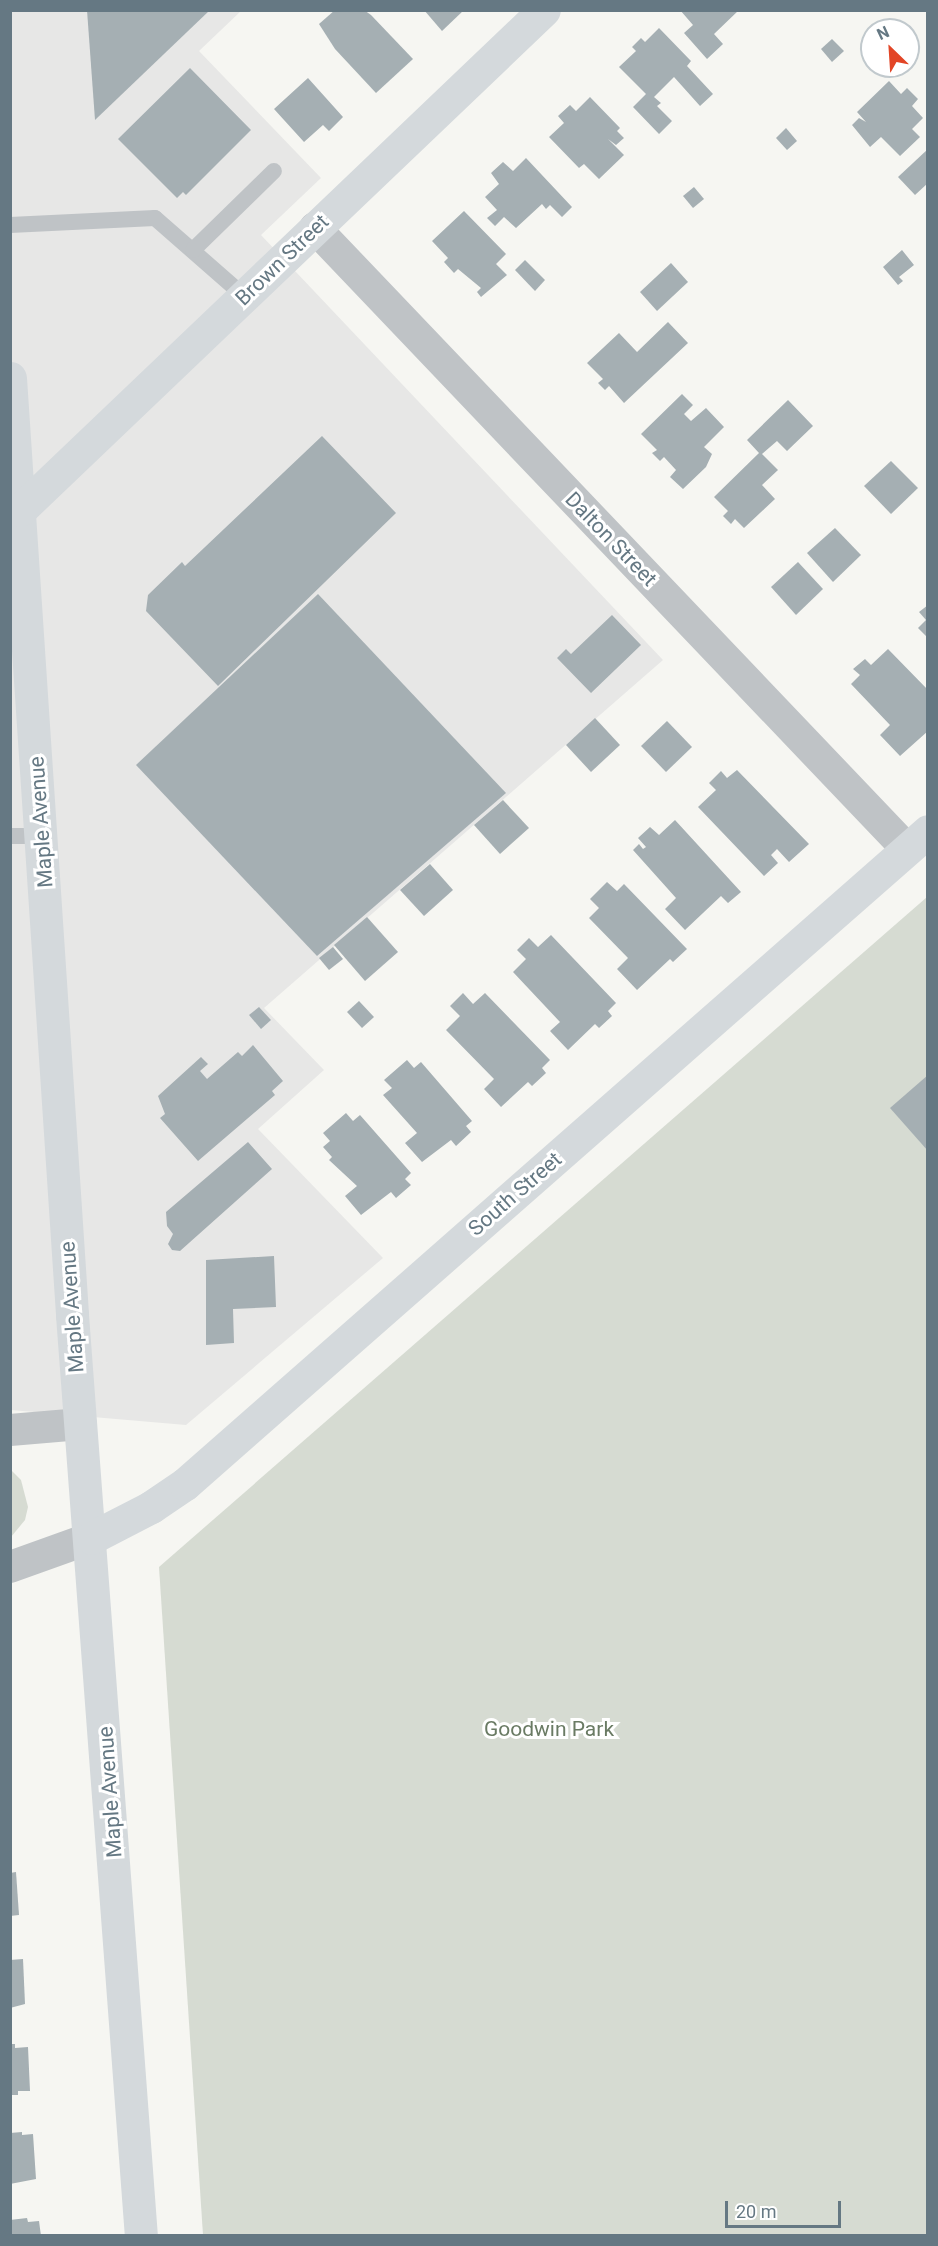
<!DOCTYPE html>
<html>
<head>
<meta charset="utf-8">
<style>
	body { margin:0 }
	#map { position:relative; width:938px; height:2246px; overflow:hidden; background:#f6f6f2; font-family:Roboto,sans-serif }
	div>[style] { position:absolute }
	.built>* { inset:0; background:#e7e7e6 }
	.green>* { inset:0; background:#d6dbd2 }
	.building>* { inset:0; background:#a5afb3 }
	.lane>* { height:16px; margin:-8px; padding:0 8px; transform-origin:8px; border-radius:8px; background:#bfc3c6 }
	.street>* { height:32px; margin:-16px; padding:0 16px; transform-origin:16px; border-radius:16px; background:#bfc3c6 }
	.secondary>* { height:33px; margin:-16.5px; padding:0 16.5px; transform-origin:16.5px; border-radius:16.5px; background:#d4d9dc }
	span { translate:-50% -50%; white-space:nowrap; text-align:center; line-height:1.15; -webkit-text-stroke:6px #fff; paint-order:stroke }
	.street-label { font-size:21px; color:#657883 }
	.park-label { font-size:21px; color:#6a7b64 }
	.frame { position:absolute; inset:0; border:12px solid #657883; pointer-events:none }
	.north { position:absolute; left:860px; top:18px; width:60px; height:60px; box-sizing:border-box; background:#fff; border:2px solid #c1c9cd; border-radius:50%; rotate:335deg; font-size:16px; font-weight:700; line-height:24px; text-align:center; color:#657883 }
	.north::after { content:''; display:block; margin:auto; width:21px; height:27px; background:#e24526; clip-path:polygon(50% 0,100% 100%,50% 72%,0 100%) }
	.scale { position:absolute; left:725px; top:2201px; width:116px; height:27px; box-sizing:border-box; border:3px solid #657883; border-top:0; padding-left:8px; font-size:18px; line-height:21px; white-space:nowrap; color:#657883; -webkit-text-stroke:4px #fff; paint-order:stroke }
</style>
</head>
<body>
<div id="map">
	<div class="built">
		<i style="clip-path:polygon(10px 11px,241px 11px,199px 51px,321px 178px,261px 235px,663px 660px,264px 1008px,324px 1070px,258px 1129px,383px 1258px,186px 1425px,11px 1410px)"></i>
	</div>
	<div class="green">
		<i style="clip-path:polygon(927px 897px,927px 2235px,203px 2235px,159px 1567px)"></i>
		<i style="clip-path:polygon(11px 1470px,21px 1480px,28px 1507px,25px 1520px,11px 1537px)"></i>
	</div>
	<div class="building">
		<i style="clip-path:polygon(87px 10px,210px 10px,95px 120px)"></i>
		<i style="clip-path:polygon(335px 10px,364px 10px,371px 15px,413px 59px,376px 93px,335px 49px,319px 24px)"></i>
		<i style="clip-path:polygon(424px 10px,464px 10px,442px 31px)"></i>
		<i style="clip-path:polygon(680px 10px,739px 10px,714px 34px,723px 44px,707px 59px,684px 33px,693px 25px)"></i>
		<i style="clip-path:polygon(659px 28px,691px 61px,687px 66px,713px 94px,700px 106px,674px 77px,654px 97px,661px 103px,657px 106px,672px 121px,659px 134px,633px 107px,646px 94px,619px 67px,636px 51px,632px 47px,641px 38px,645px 42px)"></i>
		<i style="clip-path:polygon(832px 39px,844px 51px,832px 62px,821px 49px)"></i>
		<i style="clip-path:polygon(190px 68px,251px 130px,186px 195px,183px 192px,177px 198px,118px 139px)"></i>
		<i style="clip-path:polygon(308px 78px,343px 117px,329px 131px,323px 125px,304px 142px,274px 109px)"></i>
		<i style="clip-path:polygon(889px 81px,901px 94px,907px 88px,918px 99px,912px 106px,923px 118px,912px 129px,920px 137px,900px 156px,881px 137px,870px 147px,852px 125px,859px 118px,866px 122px,857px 112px)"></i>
		<i style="clip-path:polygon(590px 97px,620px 128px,617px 131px,624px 138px,616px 145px,608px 139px,624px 155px,599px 179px,584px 164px,579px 168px,549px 137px,564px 123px,558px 116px,570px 105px,576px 111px)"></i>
		<i style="clip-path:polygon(786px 128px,797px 141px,787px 150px,776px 138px)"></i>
		<i style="clip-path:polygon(928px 149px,928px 183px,915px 195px,898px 177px)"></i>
		<i style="clip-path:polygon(526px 158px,572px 207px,562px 217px,550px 205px,546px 209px,542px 204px,516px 228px,504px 217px,495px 226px,487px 218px,497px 210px,485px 197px,499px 184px,491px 173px,503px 162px,513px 171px)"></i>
		<i style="clip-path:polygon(694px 187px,704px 199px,693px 208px,683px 196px)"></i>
		<i style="clip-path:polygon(464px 211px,506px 254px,496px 264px,507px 275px,481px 297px,477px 292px,481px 288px,458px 269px,454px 273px,444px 262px,448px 258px,432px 241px)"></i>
		<i style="clip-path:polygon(902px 250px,914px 265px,899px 277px,903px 281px,898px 285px,883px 267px)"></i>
		<i style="clip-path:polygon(525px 260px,545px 280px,535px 291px,515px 270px)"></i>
		<i style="clip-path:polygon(671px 263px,688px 282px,657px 311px,640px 292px)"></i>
		<i style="clip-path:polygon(668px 322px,688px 343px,624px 403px,609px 386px,605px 390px,598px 383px,603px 379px,587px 363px,619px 333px,637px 352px)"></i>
		<i style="clip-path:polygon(682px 394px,693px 405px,684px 414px,691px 421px,706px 408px,724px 427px,704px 447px,712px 454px,706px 467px,683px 489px,670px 477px,676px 470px,664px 457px,660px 461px,652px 453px,657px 450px,641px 434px)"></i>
		<i style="clip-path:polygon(788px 400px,813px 426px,787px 451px,777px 441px,762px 454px,778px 470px,762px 485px,775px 499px,744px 528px,735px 519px,731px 524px,723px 516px,728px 511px,714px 497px,759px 453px,747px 440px)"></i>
		<i style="clip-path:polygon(322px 436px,396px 513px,218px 686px,146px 611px,148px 595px,182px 562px,185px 566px)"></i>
		<i style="clip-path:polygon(891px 461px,918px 488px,891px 514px,864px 486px)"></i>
		<i style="clip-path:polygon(835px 528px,861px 555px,833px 582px,807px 553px)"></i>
		<i style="clip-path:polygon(798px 562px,823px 589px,796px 615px,771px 587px)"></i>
		<i style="clip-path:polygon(318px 594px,506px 793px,317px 956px,136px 765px)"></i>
		<i style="clip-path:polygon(928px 605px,928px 638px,918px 628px,926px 620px,919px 612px)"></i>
		<i style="clip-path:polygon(612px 615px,641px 645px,591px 693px,557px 658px,566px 649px,571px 654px)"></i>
		<i style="clip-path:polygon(888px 649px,928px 690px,928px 731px,900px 756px,880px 735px,890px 725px,851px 684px,860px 675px,853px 669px,865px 659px,871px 665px)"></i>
		<i style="clip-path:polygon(595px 718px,620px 745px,591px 772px,566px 745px)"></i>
		<i style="clip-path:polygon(667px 721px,692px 747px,666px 772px,641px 746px)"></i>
		<i style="clip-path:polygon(737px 770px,809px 844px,789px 862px,777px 849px,771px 855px,778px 863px,764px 876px,698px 807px,716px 790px,709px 783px,721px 771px,727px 778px)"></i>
		<i style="clip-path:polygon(503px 800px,529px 828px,500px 854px,474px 825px)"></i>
		<i style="clip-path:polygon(675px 820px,741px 892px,728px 903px,721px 896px,685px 930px,665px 909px,676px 898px,633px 850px,639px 844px,643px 849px,646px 847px,638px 838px,650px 827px,659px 835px)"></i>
		<i style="clip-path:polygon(430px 864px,453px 890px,424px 916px,400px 890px)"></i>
		<i style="clip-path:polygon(607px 882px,617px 891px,624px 884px,687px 949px,673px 962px,670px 959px,637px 990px,617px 969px,628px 958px,589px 918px,599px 908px,590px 899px)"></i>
		<i style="clip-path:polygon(367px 917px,398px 952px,365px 981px,334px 945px)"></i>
		<i style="clip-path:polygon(551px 935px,616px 1003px,608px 1011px,612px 1016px,599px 1028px,595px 1024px,568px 1050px,550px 1031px,560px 1022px,513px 972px,526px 959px,517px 950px,529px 938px,538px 947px)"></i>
		<i style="clip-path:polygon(333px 947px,343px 959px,329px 970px,319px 958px)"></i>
		<i style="clip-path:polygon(463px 993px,473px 1004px,485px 993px,550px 1060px,542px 1068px,546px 1073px,532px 1086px,528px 1082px,501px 1107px,484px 1089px,494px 1079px,446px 1030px,460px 1016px,450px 1006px)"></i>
		<i style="clip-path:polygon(359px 1001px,374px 1017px,362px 1028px,347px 1012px)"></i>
		<i style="clip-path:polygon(259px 1007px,271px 1020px,261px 1029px,249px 1015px)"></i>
		<i style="clip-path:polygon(253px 1045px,283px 1081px,272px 1091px,275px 1095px,198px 1161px,160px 1118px,165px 1114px,158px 1096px,201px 1057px,208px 1064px,200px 1071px,207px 1079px,238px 1052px,242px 1056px)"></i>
		<i style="clip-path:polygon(407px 1060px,414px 1068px,421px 1062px,472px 1121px,466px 1126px,471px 1132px,456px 1146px,451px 1140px,422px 1162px,405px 1143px,417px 1133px,383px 1095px,392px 1088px,384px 1080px)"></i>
		<i style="clip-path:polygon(928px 1075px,928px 1151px,890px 1108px)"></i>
		<i style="clip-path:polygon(346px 1113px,353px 1121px,360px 1115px,411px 1173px,405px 1179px,411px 1185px,396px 1198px,391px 1192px,361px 1215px,345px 1196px,357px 1186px,329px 1160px,332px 1157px,323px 1147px,330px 1141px,323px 1133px)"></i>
		<i style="clip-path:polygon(248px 1142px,272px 1169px,180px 1251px,172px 1250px,168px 1244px,173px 1234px,167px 1226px,166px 1212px)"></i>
		<i style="clip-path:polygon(274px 1256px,276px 1307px,233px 1309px,234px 1343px,206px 1345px,206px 1260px)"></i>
		<i style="clip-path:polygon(16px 1872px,19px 1915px,10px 1916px,10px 1873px)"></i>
		<i style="clip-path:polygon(23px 1959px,25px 2004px,10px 2008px,10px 1960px)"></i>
		<i style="clip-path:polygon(10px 2044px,15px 2044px,15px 2048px,28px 2047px,30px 2091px,18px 2091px,18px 2095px,10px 2095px)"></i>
		<i style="clip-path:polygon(22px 2132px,22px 2135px,33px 2134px,36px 2179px,10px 2184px,10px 2133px)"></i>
		<i style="clip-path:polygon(27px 2218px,28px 2222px,39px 2221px,41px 2236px,10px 2236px,10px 2220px)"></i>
	</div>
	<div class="lane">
		<i style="left:10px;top:225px;width:145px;rotate:-2.8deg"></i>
		<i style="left:155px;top:218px;width:118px;rotate:41.2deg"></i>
		<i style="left:193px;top:250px;width:113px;rotate:-44.3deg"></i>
		<i style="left:10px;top:836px;width:32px"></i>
	</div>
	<div class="street">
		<i style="left:315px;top:228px;width:858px;rotate:46.37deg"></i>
		<i style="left:10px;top:1430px;width:71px;rotate:-4.8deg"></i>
		<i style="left:10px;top:1567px;width:86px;rotate:-19.7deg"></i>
	</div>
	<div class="secondary">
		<i style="left:10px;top:378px;width:939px;rotate:86.21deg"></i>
		<i style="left:72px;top:1315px;width:924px;rotate:85.72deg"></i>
		<i style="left:20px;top:510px;width:724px;rotate:-43.66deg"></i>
		<i style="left:91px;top:1538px;width:68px;rotate:-27.3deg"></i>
		<i style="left:151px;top:1507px;width:41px;rotate:-34.1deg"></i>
		<i style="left:185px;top:1484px;width:989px;rotate:-41.31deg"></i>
	</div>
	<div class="street-label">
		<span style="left:282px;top:260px;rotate:-44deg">Brown Street</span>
		<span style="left:611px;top:539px;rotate:46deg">Dalton Street</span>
		<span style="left:41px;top:822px;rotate:-94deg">Maple Avenue</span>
		<span style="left:515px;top:1194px;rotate:-41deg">South Street</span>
		<span style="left:72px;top:1307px;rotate:-94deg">Maple Avenue</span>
		<span style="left:110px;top:1792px;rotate:-94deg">Maple Avenue</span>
	</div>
	<div class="park-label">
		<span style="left:549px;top:1729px">Goodwin Park</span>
	</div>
	<div class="frame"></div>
	<div class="north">N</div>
	<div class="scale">20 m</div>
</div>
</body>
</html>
